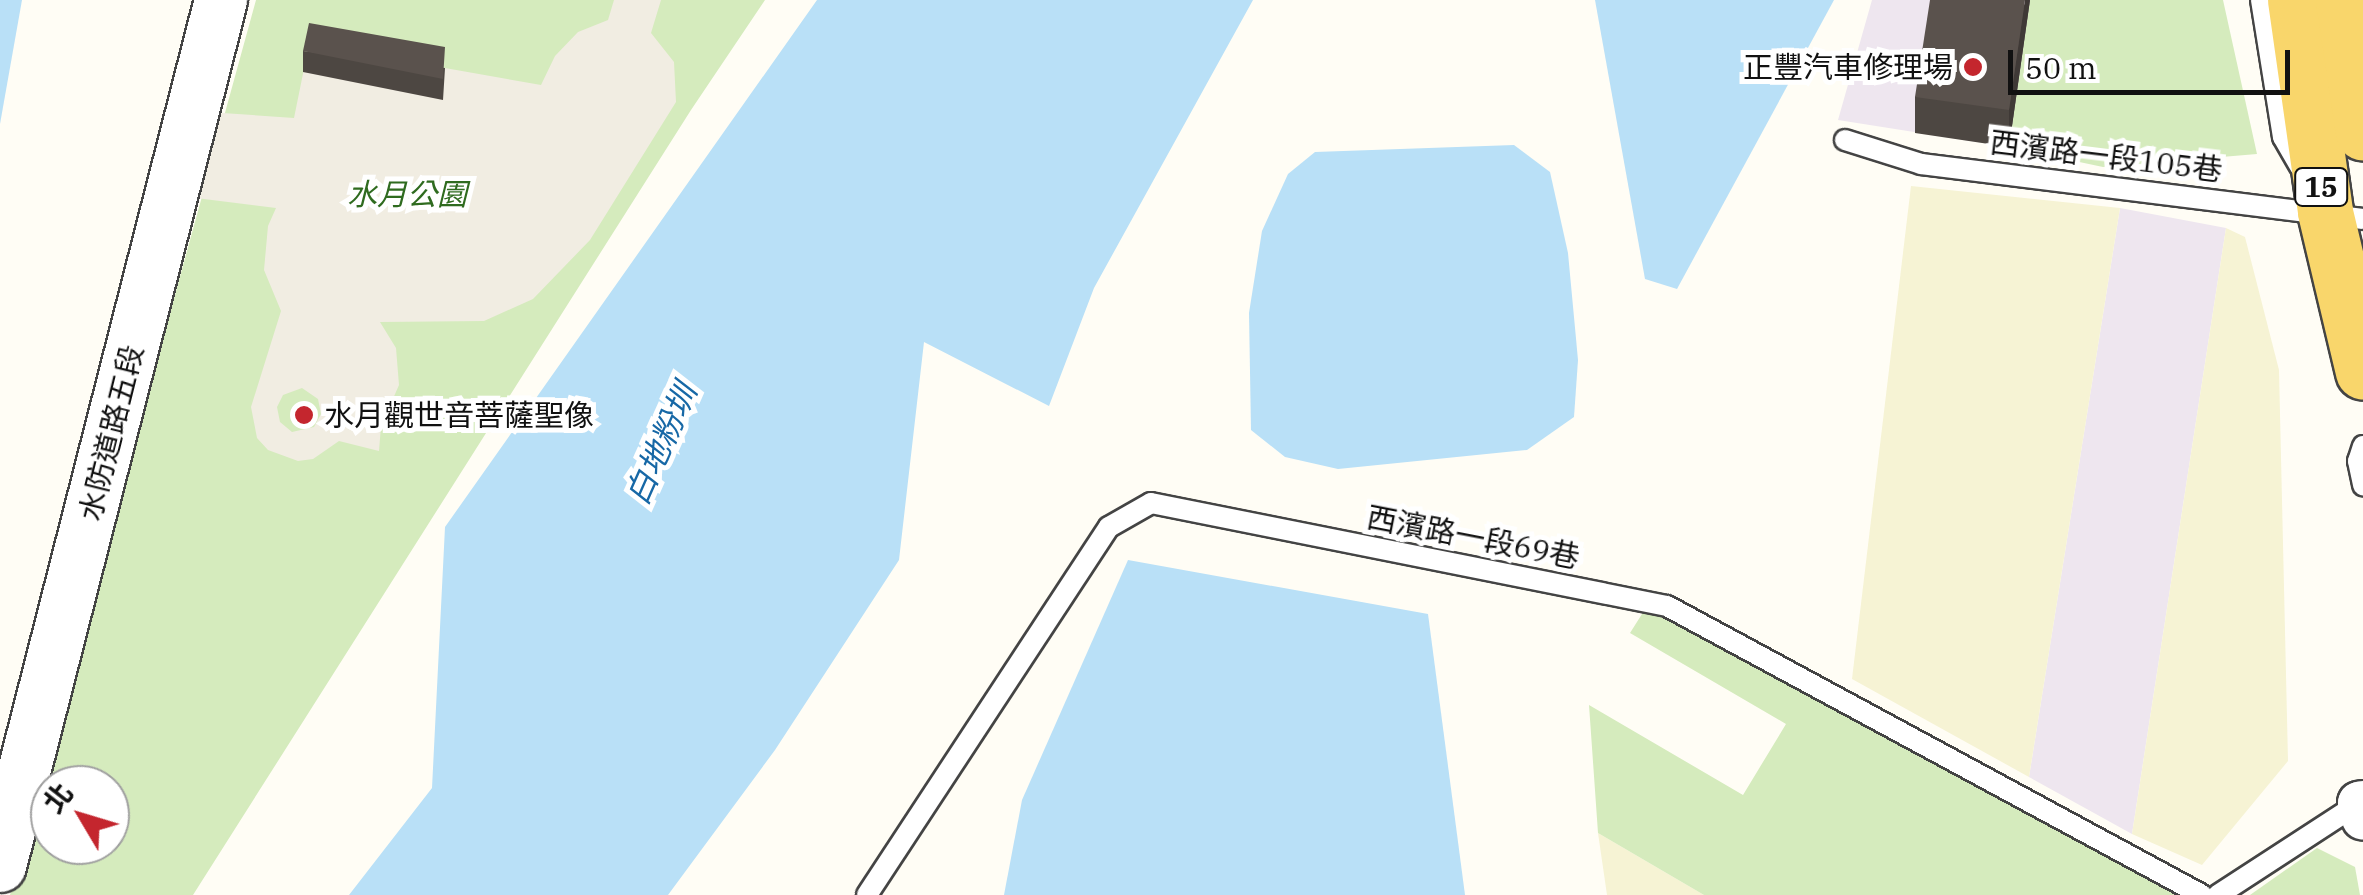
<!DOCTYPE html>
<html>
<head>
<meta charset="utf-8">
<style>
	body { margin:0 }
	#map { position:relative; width:2363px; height:895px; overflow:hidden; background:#fffdf5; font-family:"IBM Plex Serif","Noto Sans TC",serif }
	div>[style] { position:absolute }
	.industrial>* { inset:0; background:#eee6ef }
	.farmland>* { inset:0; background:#f6f3d4 }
	.green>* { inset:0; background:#d5ebbd }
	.plaza>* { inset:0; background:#f1ede2 }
	.water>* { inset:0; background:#b9e0f7 }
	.roads { filter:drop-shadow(2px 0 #444) drop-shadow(-2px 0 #444) drop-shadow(0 2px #444) drop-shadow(0 -2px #444) }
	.service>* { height:20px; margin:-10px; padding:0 10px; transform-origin:10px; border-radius:10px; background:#fff }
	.minor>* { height:42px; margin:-21px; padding:0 21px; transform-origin:21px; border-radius:21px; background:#fff }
	.tertiary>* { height:52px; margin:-26px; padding:0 26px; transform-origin:26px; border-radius:26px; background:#fff }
	.primary>* { height:55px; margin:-27.5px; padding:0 27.5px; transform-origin:27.5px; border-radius:27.5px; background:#f9d66b }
	.wall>* { inset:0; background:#4d4742 }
	.shaded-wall>* { inset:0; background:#3f3936 }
	.building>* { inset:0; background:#5a524d }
	.dots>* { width:28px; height:28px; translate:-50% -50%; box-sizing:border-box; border:5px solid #fff; border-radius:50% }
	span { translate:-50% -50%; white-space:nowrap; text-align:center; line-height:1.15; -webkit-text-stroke:10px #fff; paint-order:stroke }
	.shield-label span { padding:2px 8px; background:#fff; border:2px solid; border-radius:8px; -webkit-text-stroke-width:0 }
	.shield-label { font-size:28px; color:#111; font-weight:700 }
	.poi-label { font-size:30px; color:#111 }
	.right { translate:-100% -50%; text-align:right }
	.left { translate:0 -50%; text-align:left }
	.street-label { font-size:30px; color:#111 }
	.park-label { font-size:30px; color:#2f6b1f; font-style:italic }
	.water-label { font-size:32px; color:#1768a6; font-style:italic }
	.north { position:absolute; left:30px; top:765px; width:100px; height:100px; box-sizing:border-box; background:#fff; border:2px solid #a0a0a0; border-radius:50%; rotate:308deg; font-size:28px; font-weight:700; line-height:40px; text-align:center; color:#111 }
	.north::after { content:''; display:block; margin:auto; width:35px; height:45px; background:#c4262e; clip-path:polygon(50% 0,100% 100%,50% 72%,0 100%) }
	.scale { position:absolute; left:2008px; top:50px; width:282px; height:45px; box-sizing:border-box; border:5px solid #111; border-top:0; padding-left:12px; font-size:30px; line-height:35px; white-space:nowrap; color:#111; -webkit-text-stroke:8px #fff; paint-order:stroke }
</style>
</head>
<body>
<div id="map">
	<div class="industrial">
		<i style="clip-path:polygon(1872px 0,2030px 0,2009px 147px,1838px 120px)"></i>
		<i style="clip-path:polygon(2120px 208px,2226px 228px,2132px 834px,2029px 777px)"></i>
	</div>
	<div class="farmland">
		<i style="clip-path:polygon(1911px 186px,2120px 208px,2029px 777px,1852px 679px)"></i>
		<i style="clip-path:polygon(2226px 228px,2245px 237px,2279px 370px,2288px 761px,2202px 865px,2132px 834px)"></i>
		<i style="clip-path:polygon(1598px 833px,1704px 895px,1607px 895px)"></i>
	</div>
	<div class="green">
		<i style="clip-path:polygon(evenodd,256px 0,765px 0,691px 110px,193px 895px,10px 895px,256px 0,50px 785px,110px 785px,110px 845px,50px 845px,50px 785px)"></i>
		<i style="clip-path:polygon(2030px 0,2223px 0,2257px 154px,2103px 167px,2009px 147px)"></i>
		<i style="clip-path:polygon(1654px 595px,2189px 895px,1704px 895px,1598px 833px,1589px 705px,1743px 795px,1786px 724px,1630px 633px)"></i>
		<i style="clip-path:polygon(2317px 848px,2355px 867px,2360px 895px,2250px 895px)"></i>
	</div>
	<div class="plaza">
		<i style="clip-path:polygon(evenodd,614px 0,661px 0,651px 33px,674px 62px,676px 102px,590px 240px,533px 299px,484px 321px,380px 322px,396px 348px,399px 385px,381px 426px,379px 451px,339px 441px,313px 459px,298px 461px,268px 450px,257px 438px,251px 407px,281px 311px,264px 270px,268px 226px,276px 208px,172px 195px,193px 111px,294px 118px,309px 44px,541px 85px,555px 56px,578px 32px,608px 20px,614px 0,302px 388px,318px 399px,321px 414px,314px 427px,292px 432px,280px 422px,277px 407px,283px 395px,302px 388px)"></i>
	</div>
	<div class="water">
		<i style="clip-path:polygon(0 0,22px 0,0 124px)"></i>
		<i style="clip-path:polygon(817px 0,1253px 0,1094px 288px,1049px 406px,924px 342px,899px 560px,775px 750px,668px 895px,349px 895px,432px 788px,445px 527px)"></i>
		<i style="clip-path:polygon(1595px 0,1834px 0,1677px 289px,1645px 279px)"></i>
		<i style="clip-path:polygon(1514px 145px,1550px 172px,1568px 253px,1578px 360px,1574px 417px,1527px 450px,1338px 469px,1285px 457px,1251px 430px,1249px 313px,1262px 231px,1288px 174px,1315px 152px)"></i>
		<i style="clip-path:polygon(1128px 560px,1428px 614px,1465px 895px,1004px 895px,1022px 800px)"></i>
	</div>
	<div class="roads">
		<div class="service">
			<i style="left:2261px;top:0;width:139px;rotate:80.9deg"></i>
			<i style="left:2283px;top:137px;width:34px;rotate:60deg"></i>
			<i style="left:1845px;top:140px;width:80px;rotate:17.5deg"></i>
			<i style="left:1921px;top:164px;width:445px;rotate:7.1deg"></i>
			<i style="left:2363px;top:446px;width:16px;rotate:108deg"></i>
			<i style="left:2358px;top:461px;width:25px;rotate:78deg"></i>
			<i style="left:867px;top:895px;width:440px;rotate:-56.7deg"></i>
			<i style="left:1109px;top:527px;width:48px;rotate:-29.7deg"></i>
			<i style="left:1151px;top:503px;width:526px;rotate:11.29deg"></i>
			<i style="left:1667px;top:606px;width:608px;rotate:28.38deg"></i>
			<i style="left:2218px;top:895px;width:168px;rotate:-33.1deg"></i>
		</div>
		<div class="minor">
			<i style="left:2363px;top:802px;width:4px;rotate:166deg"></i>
			<i style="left:2359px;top:803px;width:16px;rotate:76deg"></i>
		</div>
		<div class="tertiary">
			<i style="left:0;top:866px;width:894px;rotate:-75.68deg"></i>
		</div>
		<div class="primary">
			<i style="left:2295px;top:0;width:214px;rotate:81.9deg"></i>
			<i style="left:2325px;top:212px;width:164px;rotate:76.6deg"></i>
			<i style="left:2343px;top:0;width:134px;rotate:81.4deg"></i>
		</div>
	</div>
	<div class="wall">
		<i style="clip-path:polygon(2030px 0,2009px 147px,1915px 133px,1915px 97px)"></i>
		<i style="clip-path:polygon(303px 51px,445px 68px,443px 100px,303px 72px)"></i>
	</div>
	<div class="shaded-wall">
		<i style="clip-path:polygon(2025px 0,2030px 0,2009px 147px,2009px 110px)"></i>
	</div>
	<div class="building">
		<i style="clip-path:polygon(1930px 0,2025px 0,2009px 110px,1915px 97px)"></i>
		<i style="clip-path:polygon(309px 23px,445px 47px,443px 79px,303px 51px)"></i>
	</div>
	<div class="dots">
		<i style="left:1973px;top:67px;background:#c4262e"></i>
		<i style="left:304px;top:415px;background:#c4262e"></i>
	</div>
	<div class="shield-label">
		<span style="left:2321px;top:187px">15</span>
	</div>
	<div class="poi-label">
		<span class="right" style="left:1953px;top:67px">正豐汽車修理場</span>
		<span class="left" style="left:324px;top:415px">水月觀世音菩薩聖像</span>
	</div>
	<div class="street-label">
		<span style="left:2106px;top:156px;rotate:7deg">西濱路一段105巷</span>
		<span style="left:111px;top:433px;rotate:-76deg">水防道路五段</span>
		<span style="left:1473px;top:537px;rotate:11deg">西濱路一段69巷</span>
	</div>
	<div class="park-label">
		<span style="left:407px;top:194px">水月公園</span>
	</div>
	<div class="water-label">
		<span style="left:661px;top:444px;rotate:-66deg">白地粉圳</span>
	</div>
	<div class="north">北</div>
	<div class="scale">50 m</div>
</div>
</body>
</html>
